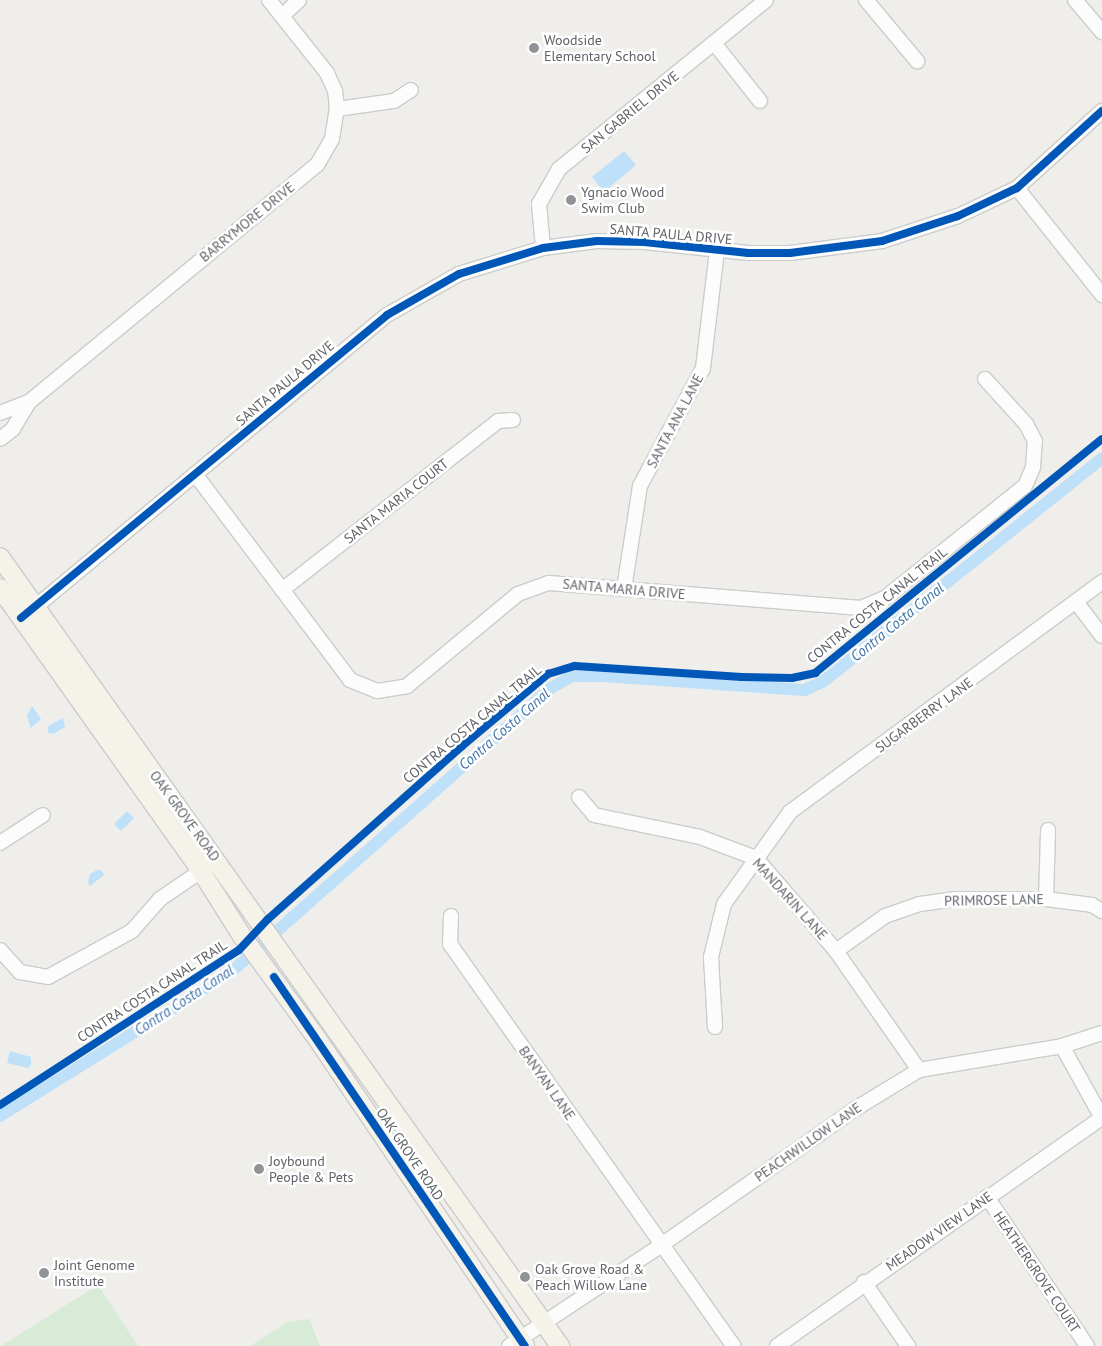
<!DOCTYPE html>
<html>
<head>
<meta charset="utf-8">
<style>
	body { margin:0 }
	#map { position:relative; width:1102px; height:1346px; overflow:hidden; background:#efeeea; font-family:"PT Sans",sans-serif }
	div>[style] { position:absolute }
	.green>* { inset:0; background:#d8ebd6 }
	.water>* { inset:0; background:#bfe0f9 }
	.canal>* { height:12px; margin:-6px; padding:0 6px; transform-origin:6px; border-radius:6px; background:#bfe0f9 }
	.roads { filter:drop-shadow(1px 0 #cbcccc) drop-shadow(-1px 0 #cbcccc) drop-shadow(0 1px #cbcccc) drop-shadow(0 -1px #cbcccc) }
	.minor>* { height:14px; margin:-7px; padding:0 7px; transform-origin:7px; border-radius:7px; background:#fdfcfc }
	.major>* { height:18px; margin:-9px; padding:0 9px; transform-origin:9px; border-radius:9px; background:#f4f2e9 }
	.cycleway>* { height:8px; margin:-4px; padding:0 4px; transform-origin:4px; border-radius:4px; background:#0057b8 }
	.dots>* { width:14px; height:14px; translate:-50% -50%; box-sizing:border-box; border:2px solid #fff; border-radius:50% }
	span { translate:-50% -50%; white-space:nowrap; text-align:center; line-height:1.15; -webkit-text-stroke:5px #fff; paint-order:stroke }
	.poi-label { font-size:14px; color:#5f6368 }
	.left { translate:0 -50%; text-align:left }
	.street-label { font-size:14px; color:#5f6368 }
	.water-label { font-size:15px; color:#4174aa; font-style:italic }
</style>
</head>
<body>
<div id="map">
	<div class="green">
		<i style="clip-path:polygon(98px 1285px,138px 1346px,1px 1346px)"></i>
		<i style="clip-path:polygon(309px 1319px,320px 1346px,250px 1346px,287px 1322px)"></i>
	</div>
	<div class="water">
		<i style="clip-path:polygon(624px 151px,636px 165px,604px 192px,592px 177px)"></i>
		<i style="clip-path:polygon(32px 706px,41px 719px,31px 728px,27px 716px)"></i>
		<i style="clip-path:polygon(63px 718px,65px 727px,53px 734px,48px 733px,48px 726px)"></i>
		<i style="clip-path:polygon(127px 811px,134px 818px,121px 831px,114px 824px)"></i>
		<i style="clip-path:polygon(97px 870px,101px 870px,104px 875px,90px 886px,88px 882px,90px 874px)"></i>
		<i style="clip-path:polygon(10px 1051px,31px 1057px,31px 1065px,28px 1068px,7px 1063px)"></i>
	</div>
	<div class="canal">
		<i style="left:0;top:1116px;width:272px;rotate:-31.9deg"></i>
		<i style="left:231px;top:972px;width:428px;rotate:-41.6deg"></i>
		<i style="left:551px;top:688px;width:24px;rotate:-30deg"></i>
		<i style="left:572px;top:676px;width:31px"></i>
		<i style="left:603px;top:676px;width:202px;rotate:4deg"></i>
		<i style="left:805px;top:690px;width:21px;rotate:-25deg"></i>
		<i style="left:824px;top:681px;width:356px;rotate:-38.7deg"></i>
	</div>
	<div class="roads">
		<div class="minor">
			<i style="left:866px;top:0;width:80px;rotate:50.1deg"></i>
			<i style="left:1075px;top:0;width:42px;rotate:49.8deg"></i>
			<i style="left:282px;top:16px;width:23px;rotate:-43deg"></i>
			<i style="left:714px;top:43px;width:74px;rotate:51.6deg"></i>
			<i style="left:337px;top:109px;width:58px;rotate:-8deg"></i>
			<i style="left:394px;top:101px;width:20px;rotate:-33deg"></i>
			<i style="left:1017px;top:188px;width:137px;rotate:51.5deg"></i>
			<i style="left:543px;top:248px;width:44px;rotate:-95.2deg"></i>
			<i style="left:539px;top:204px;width:40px;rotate:-60.3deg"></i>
			<i style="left:559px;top:169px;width:267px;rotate:-39.2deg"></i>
			<i style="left:29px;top:402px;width:373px;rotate:-39.5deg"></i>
			<i style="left:317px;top:165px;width:30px;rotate:-60deg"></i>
			<i style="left:332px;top:139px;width:30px;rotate:-81deg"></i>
			<i style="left:337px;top:109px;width:18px;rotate:-96deg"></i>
			<i style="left:335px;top:91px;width:20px;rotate:-114deg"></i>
			<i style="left:327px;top:73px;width:93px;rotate:-128.5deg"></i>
			<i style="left:0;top:413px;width:31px;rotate:-21deg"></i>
			<i style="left:29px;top:402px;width:31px;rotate:121deg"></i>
			<i style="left:13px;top:429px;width:16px;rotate:142deg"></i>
			<i style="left:195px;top:474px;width:258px;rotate:53deg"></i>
			<i style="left:350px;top:680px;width:29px;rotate:22deg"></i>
			<i style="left:377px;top:691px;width:30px;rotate:-9deg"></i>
			<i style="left:407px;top:686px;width:144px;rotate:-39.7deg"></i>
			<i style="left:518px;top:594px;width:33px;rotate:-20deg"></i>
			<i style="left:549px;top:583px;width:313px;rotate:4.6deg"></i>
			<i style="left:861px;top:608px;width:26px;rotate:-23deg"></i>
			<i style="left:885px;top:598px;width:179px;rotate:-38.7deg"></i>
			<i style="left:1025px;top:486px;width:21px;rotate:-67deg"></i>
			<i style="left:1033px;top:467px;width:26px;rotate:-86deg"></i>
			<i style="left:1035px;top:441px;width:19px;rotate:-118deg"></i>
			<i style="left:1026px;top:424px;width:61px;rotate:-132.3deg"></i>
			<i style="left:624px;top:589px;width:104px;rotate:-81.2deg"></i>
			<i style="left:640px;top:486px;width:134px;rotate:-61.9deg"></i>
			<i style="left:703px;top:368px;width:119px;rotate:-83.2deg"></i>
			<i style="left:282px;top:590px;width:274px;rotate:-38deg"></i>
			<i style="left:498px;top:421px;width:15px;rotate:-4deg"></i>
			<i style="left:1077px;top:603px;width:41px;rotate:52.9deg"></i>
			<i style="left:28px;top:613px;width:467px;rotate:-39.7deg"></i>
			<i style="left:387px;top:315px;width:83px;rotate:-29.7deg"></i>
			<i style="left:459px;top:274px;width:88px;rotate:-17.2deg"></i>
			<i style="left:543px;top:248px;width:54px;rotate:-7.4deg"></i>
			<i style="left:597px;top:241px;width:47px;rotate:1.2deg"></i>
			<i style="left:644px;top:242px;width:105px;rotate:6deg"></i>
			<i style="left:748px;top:253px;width:42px"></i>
			<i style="left:790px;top:253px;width:93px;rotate:-7.4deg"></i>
			<i style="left:882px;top:241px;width:80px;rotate:-18.2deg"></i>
			<i style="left:958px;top:216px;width:65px;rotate:-25.4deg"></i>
			<i style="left:1017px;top:188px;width:115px;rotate:-42.2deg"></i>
			<i style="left:579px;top:797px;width:23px;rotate:50deg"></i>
			<i style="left:594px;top:815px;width:108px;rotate:11.7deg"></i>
			<i style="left:700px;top:837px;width:60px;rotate:20.6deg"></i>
			<i style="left:756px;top:858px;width:123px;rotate:49.3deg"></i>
			<i style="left:836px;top:951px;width:145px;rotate:55.1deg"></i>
			<i style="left:0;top:843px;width:51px;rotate:-33.1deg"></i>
			<i style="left:1046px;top:899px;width:69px;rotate:-88.3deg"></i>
			<i style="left:451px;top:916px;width:28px;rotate:92deg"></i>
			<i style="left:450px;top:944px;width:492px;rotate:54.8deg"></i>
			<i style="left:0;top:950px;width:30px;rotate:48deg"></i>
			<i style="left:20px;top:972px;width:28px;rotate:10deg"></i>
			<i style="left:48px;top:977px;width:96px;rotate:-28.7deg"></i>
			<i style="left:132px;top:931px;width:43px;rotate:-48.8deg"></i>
			<i style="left:160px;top:899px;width:69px;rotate:-34.4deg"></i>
			<i style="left:836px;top:951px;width:60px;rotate:-35.5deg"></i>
			<i style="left:885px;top:916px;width:37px;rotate:-19deg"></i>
			<i style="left:920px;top:904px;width:36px;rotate:-8deg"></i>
			<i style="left:956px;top:899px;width:90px"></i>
			<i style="left:1046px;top:899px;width:46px;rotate:7.4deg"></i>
			<i style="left:1092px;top:905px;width:12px;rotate:31deg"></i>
			<i style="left:715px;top:1027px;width:70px;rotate:-93.3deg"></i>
			<i style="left:711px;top:957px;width:55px;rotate:-76.2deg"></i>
			<i style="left:724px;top:904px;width:113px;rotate:-54.3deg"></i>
			<i style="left:790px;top:812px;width:388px;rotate:-36.4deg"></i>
			<i style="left:1062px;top:1046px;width:82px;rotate:60.9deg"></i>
			<i style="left:987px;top:1197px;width:179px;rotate:56.1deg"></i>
			<i style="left:864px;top:1282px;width:78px;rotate:55.5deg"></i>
			<i style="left:509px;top:1346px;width:181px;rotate:-33.5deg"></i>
			<i style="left:660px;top:1246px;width:238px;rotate:-35.1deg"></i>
			<i style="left:855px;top:1109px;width:75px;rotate:-31.4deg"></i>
			<i style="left:919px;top:1070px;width:145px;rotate:-9.5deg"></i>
			<i style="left:1062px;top:1046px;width:42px;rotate:-18deg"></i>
			<i style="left:777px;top:1346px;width:397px;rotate:-35.1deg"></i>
		</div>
		<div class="major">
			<i style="left:0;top:557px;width:968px;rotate:54.63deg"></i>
			<i style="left:0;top:588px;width:347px;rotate:54.6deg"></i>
			<i style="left:201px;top:871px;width:77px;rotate:57.8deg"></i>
			<i style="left:242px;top:936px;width:125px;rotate:53.8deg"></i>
			<i style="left:316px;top:1037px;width:373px;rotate:55.9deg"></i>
		</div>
	</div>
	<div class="cycleway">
		<i style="left:21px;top:618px;width:475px;rotate:-39.6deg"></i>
		<i style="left:387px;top:315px;width:83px;rotate:-29.7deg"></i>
		<i style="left:459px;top:274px;width:88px;rotate:-17.2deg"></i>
		<i style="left:543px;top:248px;width:54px;rotate:-7.4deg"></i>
		<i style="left:597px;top:241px;width:47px;rotate:1.2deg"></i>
		<i style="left:644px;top:242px;width:105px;rotate:6deg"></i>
		<i style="left:748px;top:253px;width:42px"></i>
		<i style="left:790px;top:253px;width:93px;rotate:-7.4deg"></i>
		<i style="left:882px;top:241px;width:80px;rotate:-18.2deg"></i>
		<i style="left:958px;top:216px;width:65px;rotate:-25.4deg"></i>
		<i style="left:1017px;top:188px;width:115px;rotate:-42.2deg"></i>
		<i style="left:274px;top:977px;width:446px;rotate:55.8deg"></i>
		<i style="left:0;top:1105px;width:285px;rotate:-33deg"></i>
		<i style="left:239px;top:950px;width:42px;rotate:-46.9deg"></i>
		<i style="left:268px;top:919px;width:259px;rotate:-41.7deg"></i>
		<i style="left:461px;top:747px;width:114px;rotate:-40deg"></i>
		<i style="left:548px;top:674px;width:28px;rotate:-17deg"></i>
		<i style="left:575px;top:666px;width:167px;rotate:3.8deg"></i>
		<i style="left:742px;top:677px;width:50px;rotate:1.1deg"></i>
		<i style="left:792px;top:678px;width:24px;rotate:-12deg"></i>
		<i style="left:815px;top:673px;width:370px;rotate:-39.2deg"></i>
	</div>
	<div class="dots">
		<i style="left:534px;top:48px;background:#919496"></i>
		<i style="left:571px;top:200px;background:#919496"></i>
		<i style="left:259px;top:1169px;background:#919496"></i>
		<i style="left:44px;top:1273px;background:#919496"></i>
		<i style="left:525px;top:1277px;background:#919496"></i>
	</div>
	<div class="poi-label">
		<span class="left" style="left:544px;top:48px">Woodside<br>Elementary School</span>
		<span class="left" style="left:581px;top:200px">Ygnacio Wood<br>Swim Club</span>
		<span class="left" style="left:269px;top:1169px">Joybound<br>People &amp; Pets</span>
		<span class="left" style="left:54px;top:1273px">Joint Genome<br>Institute</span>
		<span class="left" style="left:535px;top:1277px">Oak Grove Road &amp;<br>Peach Willow Lane</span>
	</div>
	<div class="street-label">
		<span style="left:630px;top:112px;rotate:-39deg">SAN GABRIEL DRIVE</span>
		<span style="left:247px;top:222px;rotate:-39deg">BARRYMORE DRIVE</span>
		<span style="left:671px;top:234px;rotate:5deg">SANTA PAULA DRIVE</span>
		<span style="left:285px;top:383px;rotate:-40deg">SANTA PAULA DRIVE</span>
		<span style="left:675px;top:421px;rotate:-62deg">SANTA ANA LANE</span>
		<span style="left:396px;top:501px;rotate:-38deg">SANTA MARIA COURT</span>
		<span style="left:624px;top:589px;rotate:5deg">SANTA MARIA DRIVE</span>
		<span style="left:877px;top:605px;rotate:-39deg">CONTRA COSTA CANAL TRAIL</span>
		<span style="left:924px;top:715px;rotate:-36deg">SUGARBERRY LANE</span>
		<span style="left:472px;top:724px;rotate:-40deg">CONTRA COSTA CANAL TRAIL</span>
		<span style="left:185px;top:816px;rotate:54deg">OAK GROVE ROAD</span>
		<span style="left:790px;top:899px;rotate:48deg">MANDARIN LANE</span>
		<span style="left:994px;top:900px;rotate:-1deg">PRIMROSE LANE</span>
		<span style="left:152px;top:991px;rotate:-33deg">CONTRA COSTA CANAL TRAIL</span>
		<span style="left:547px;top:1083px;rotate:55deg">BANYAN LANE</span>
		<span style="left:808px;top:1142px;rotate:-35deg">PEACHWILLOW LANE</span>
		<span style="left:410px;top:1154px;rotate:56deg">OAK GROVE ROAD</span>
		<span style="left:939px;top:1231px;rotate:-35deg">MEADOW VIEW LANE</span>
		<span style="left:1037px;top:1272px;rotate:56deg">HEATHERGROVE COURT</span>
	</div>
	<div class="water-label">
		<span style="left:897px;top:622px;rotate:-39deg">Contra Costa Canal</span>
		<span style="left:504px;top:729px;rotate:-41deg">Contra Costa Canal</span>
		<span style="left:184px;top:1000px;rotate:-33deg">Contra Costa Canal</span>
	</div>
</div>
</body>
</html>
